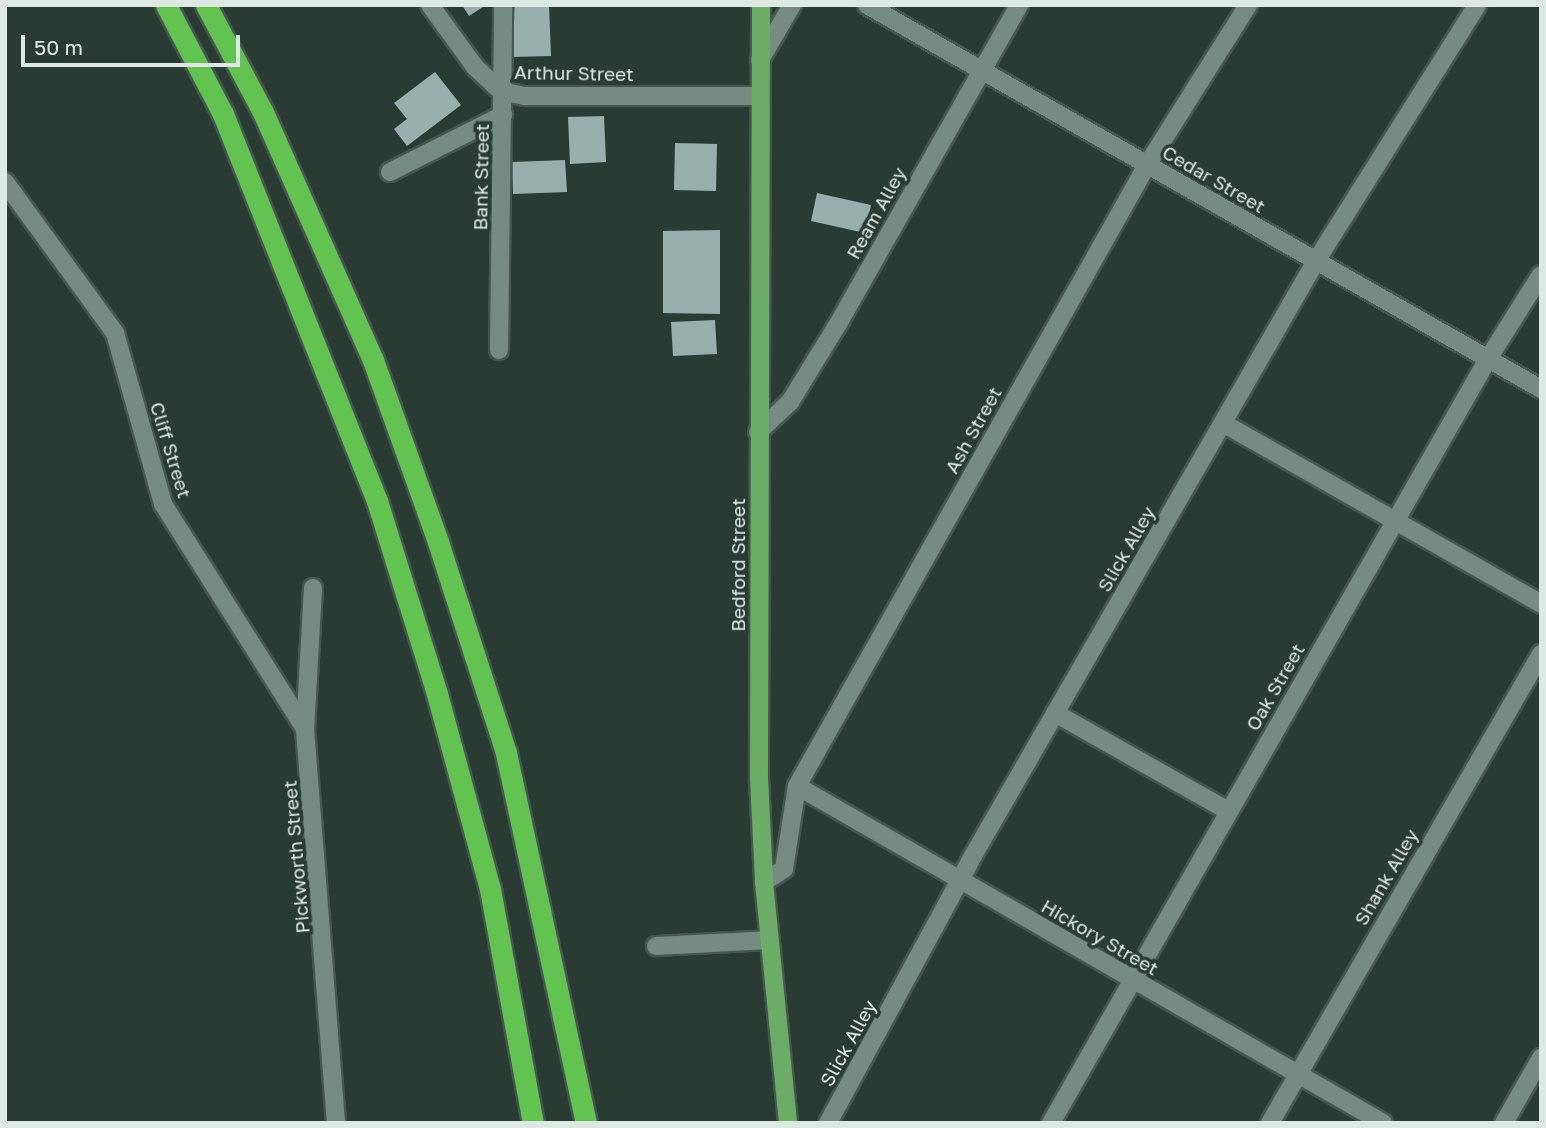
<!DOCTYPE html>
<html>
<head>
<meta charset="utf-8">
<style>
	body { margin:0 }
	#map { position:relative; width:1546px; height:1128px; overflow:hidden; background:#2a3b34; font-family:"Golos Text",sans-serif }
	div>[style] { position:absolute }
	.building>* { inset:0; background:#98afae }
	.roads { filter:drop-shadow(2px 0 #475650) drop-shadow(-2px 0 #475650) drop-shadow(0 2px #475650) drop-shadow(0 -2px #475650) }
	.minor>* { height:18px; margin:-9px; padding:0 9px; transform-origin:9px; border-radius:9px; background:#788b83 }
	.major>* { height:18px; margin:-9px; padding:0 9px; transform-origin:9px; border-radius:9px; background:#6bad65 }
	.highway>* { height:21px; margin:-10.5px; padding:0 10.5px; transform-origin:10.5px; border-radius:10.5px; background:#63c351 }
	span { translate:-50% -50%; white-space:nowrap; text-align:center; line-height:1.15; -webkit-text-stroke:7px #2a3b34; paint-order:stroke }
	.street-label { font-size:19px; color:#dee9e4 }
	.frame { position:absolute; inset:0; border:7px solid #dee9e4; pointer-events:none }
	.scale { position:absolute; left:21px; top:35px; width:219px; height:32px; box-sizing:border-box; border:4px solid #dee9e4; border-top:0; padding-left:9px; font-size:21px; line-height:24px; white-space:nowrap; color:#dee9e4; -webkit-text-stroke:5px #2a3b34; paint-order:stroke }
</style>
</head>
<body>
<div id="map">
	<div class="building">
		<i style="clip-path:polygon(462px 5px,486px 5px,469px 16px)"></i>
		<i style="clip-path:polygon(508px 5px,549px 5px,551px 56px,510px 57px)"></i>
		<i style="clip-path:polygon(435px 72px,461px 105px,407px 146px,394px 129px,407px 119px,394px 103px)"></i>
		<i style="clip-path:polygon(604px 116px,606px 162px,570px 164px,568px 117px)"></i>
		<i style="clip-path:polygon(675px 143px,717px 144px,716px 191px,674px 190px)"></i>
		<i style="clip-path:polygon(565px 160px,567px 192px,513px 194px,512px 162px)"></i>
		<i style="clip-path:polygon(817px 193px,871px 205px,865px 233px,811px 221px)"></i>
		<i style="clip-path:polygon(720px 230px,720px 314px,663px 313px,663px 231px)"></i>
		<i style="clip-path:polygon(715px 320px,717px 354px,673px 356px,671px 322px)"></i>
	</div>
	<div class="roads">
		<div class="minor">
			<i style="left:430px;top:5px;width:77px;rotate:54deg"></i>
			<i style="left:475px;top:67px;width:35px;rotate:43deg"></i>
			<i style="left:501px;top:91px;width:25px;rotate:12deg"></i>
			<i style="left:525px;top:96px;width:234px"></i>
			<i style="left:867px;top:5px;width:776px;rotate:29.67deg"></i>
			<i style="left:760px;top:60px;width:64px;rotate:-59.8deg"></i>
			<i style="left:390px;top:172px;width:127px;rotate:-26.8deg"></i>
			<i style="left:5px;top:182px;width:187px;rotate:53.9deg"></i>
			<i style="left:115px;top:333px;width:178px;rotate:74.3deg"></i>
			<i style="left:163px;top:504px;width:266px;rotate:57.7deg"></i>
			<i style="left:499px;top:350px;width:345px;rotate:-89.3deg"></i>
			<i style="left:1223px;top:423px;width:366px;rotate:29.6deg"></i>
			<i style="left:758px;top:432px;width:44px;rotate:-43.2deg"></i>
			<i style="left:790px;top:402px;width:92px;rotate:-58.4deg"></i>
			<i style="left:838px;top:324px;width:367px;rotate:-60.4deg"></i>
			<i style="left:313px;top:588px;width:141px;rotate:93.2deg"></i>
			<i style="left:305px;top:729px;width:395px;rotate:85.5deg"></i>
			<i style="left:1055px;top:713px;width:199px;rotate:29.5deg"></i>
			<i style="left:797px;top:786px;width:676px;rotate:29.9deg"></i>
			<i style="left:764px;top:882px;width:24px;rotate:-33deg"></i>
			<i style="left:784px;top:869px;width:84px;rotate:-81.1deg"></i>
			<i style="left:797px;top:786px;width:713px;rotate:-60.59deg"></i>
			<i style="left:1147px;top:165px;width:189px;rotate:-57.7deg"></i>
			<i style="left:656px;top:946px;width:113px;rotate:-3deg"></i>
			<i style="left:828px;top:1123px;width:298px;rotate:-61.5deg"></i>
			<i style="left:970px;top:861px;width:693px;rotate:-60.03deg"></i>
			<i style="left:1316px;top:261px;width:302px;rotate:-57.8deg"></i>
			<i style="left:1051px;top:1123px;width:880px;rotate:-60.23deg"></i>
			<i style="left:1488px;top:359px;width:99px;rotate:-57.8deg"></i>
			<i style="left:1270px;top:1123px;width:542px;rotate:-59.98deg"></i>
			<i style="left:1504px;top:1123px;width:75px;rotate:-60.4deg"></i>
		</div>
		<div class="major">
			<i style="left:761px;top:5px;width:773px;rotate:90.15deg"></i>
			<i style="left:759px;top:778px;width:104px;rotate:87.2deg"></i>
			<i style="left:764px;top:882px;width:242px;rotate:84.3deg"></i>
		</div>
		<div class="highway">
			<i style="left:166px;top:5px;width:123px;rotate:62.4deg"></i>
			<i style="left:223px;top:114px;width:417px;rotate:68.3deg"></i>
			<i style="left:377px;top:501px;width:202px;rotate:72.7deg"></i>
			<i style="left:437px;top:694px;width:202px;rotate:74.8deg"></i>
			<i style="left:490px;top:889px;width:238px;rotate:79.6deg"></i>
			<i style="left:206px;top:5px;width:121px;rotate:62deg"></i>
			<i style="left:263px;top:112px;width:271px;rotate:66.1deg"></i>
			<i style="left:373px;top:360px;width:193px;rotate:70.3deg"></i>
			<i style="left:438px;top:542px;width:222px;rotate:72.1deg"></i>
			<i style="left:506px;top:753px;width:379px;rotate:77.8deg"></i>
		</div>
	</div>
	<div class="street-label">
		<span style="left:574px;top:73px;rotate:1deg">Arthur Street</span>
		<span style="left:481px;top:177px;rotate:-89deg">Bank Street</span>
		<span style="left:1214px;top:179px;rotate:30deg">Cedar Street</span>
		<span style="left:876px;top:213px;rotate:-61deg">Ream Alley</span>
		<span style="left:973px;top:430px;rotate:-61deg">Ash Street</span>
		<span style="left:171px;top:450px;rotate:73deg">Cliff Street</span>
		<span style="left:1126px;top:549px;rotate:-60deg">Slick Alley</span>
		<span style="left:738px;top:565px;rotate:-90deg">Bedford Street</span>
		<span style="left:1275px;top:687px;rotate:-60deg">Oak Street</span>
		<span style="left:296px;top:857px;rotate:-95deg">Pickworth Street</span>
		<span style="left:1386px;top:877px;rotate:-60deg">Shank Alley</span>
		<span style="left:1100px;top:937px;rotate:30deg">Hickory Street</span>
		<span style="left:848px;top:1043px;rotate:-61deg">Slick Alley</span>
	</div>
	<div class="frame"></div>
	<div class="scale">50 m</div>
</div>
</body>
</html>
